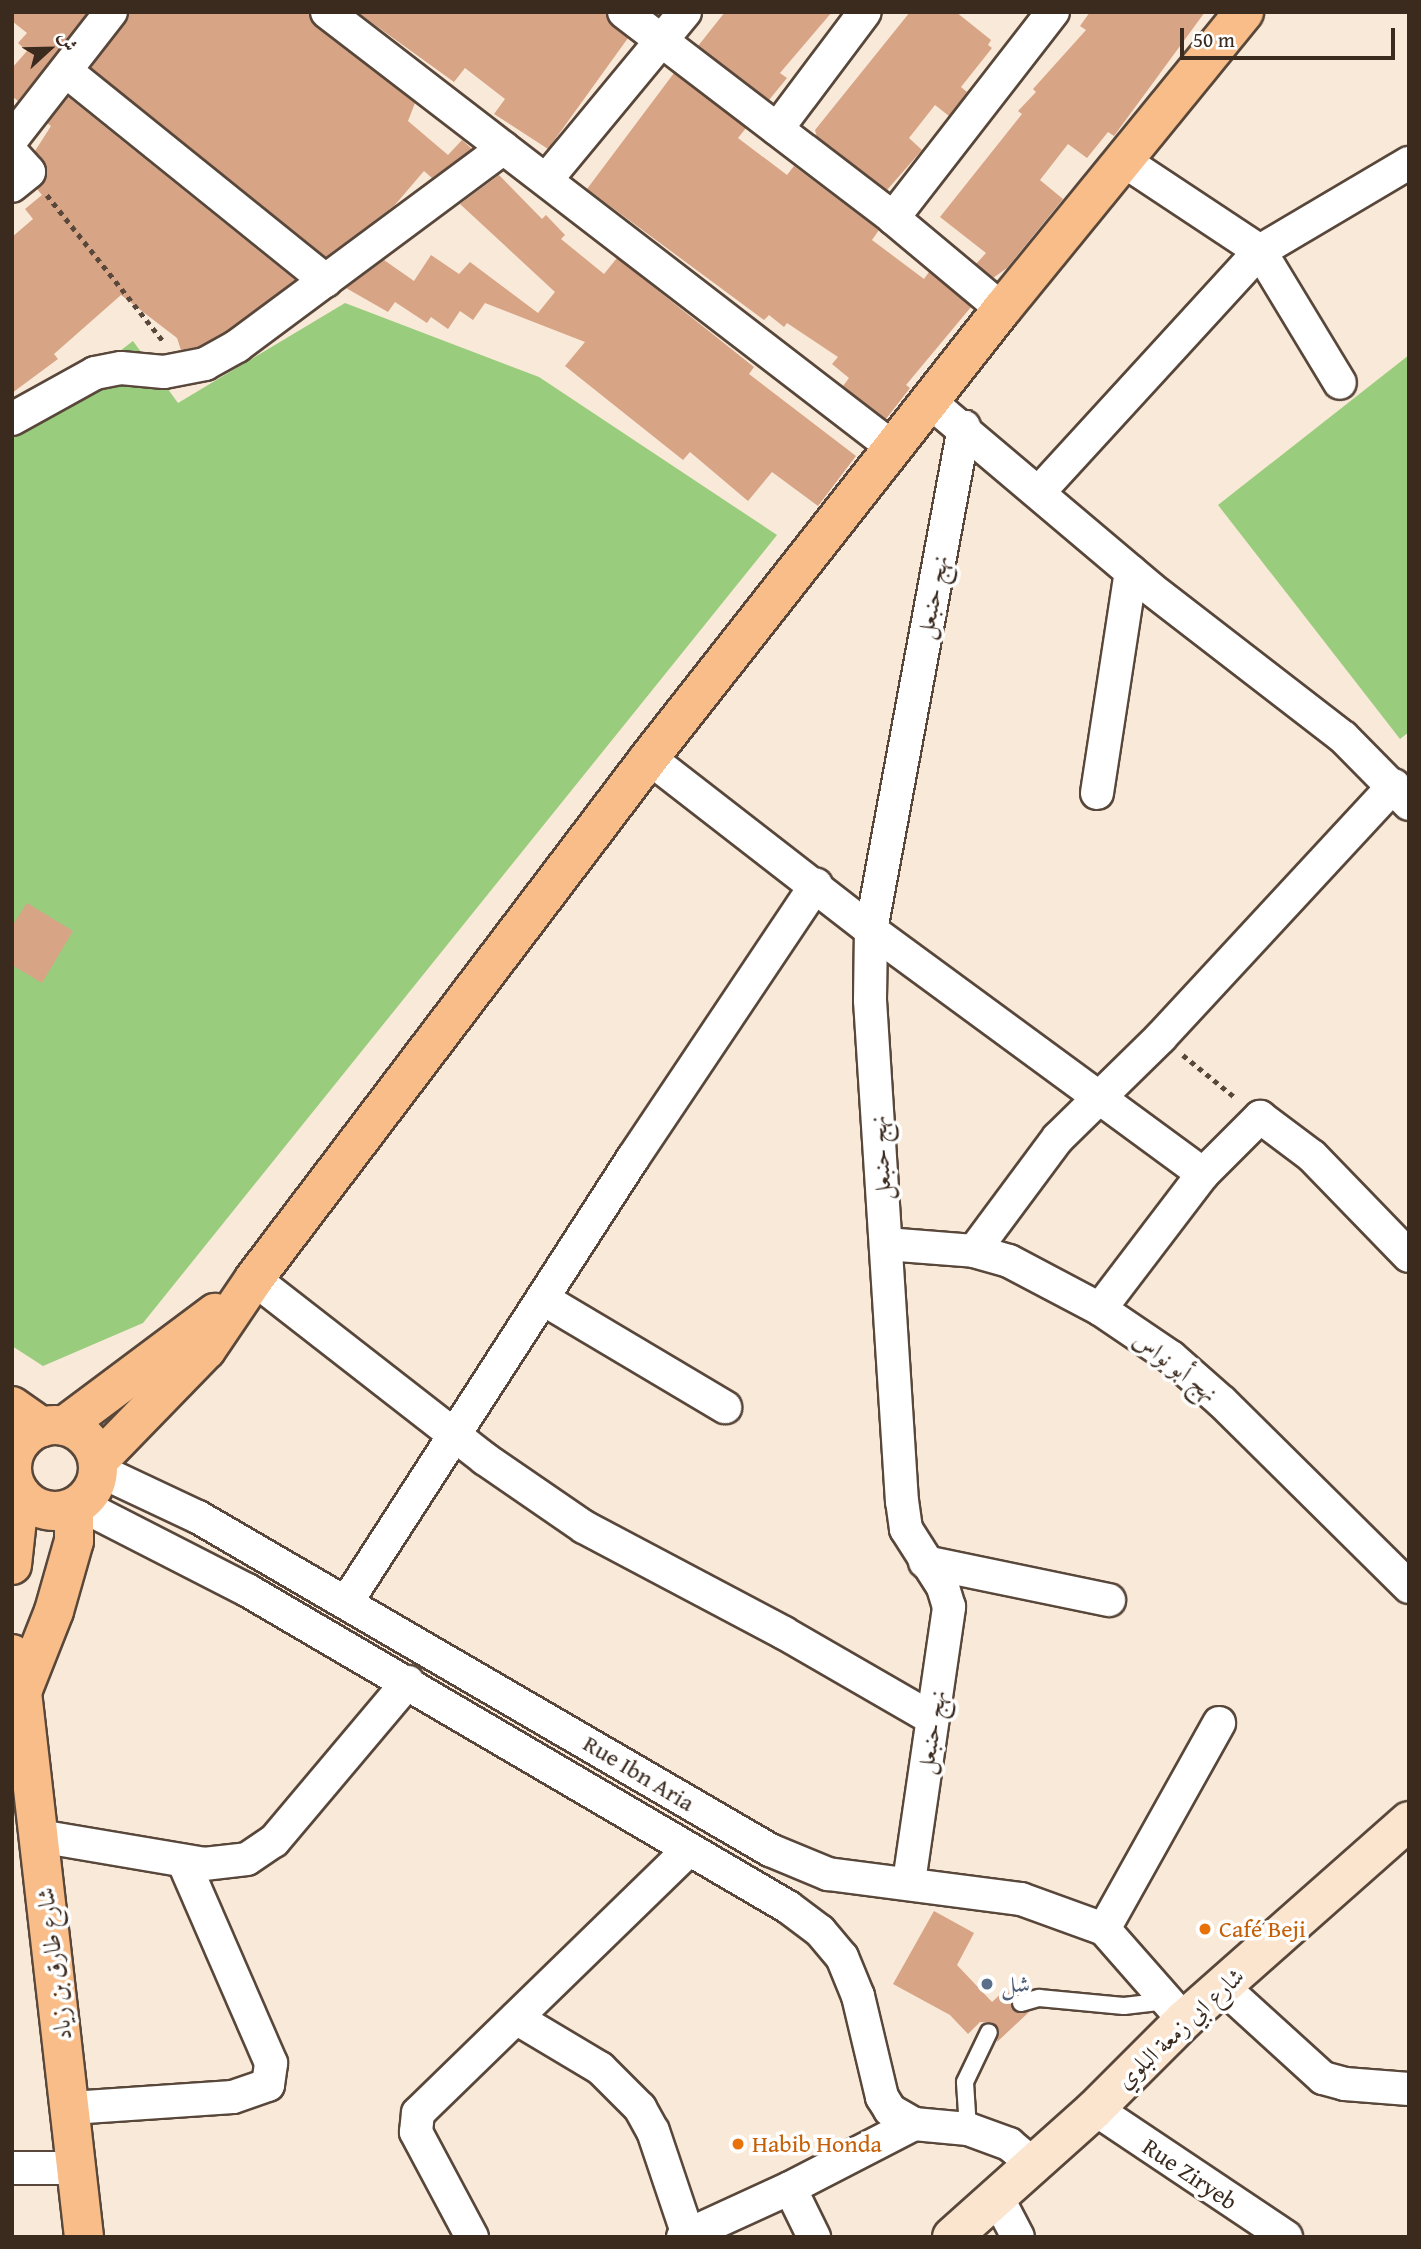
<!DOCTYPE html>
<html>
<head>
<meta charset="utf-8">
<style>
	body { margin:0 }
	#map { position:relative; width:1421px; height:2249px; overflow:hidden; background:#f9e9d8; font-family:"Gentium Book Plus",Amiri,serif }
	div>[style] { position:absolute }
	.green>* { inset:0; background:#99cd7d }
	.building>* { inset:0; background:#d7a486 }
	.path>* { height:4.5px; margin-top:-2.25px; transform-origin:0; background:repeating-linear-gradient(90deg,#58473a 0 5px,transparent 0 10px) }
	.roads { filter:drop-shadow(2px 0 #58473a) drop-shadow(-2px 0 #58473a) drop-shadow(0 2px #58473a) drop-shadow(0 -2px #58473a) }
	.lane>* { height:16px; margin:-8px; padding:0 8px; transform-origin:8px; border-radius:8px; background:#fff }
	.street>* { height:32px; margin:-16px; padding:0 16px; transform-origin:16px; border-radius:16px; background:#fff }
	.secondary>* { height:38px; margin:-19px; padding:0 19px; transform-origin:19px; border-radius:19px; background:#fce5cf }
	.primary>* { height:38px; margin:-19px; padding:0 19px; transform-origin:19px; border-radius:19px; background:#f8bd88 }
	.primary>.ring { margin:-19px; padding:0; box-sizing:content-box; background:none; border:38px solid #f8bd88; border-radius:50% }
	.dots>* { width:19px; height:19px; translate:-50% -50%; box-sizing:border-box; border:4px solid #fff; border-radius:50% }
	span { translate:-50% -50%; white-space:nowrap; text-align:center; line-height:1.15; -webkit-text-stroke:7px #fff; paint-order:stroke }
	.street-label { font-size:24px; color:#3b2a1e }
	.food-label { font-size:24px; color:#c56008 }
	.left { translate:0 -50%; text-align:left }
	.service-label { font-size:24px; color:#4e5e75 }
	.frame { position:absolute; inset:0; border:14px solid #3b2a1e; pointer-events:none }
	.north { position:absolute; left:14px; top:14px; width:70px; height:70px; -webkit-text-stroke:5px #fff; paint-order:stroke; rotate:68deg; font-size:19px; font-weight:700; line-height:28px; text-align:center; color:#3b2a1e }
	.north::after { content:''; display:block; margin:auto; width:24px; height:32px; background:#3b2a1e; clip-path:polygon(50% 0,100% 100%,50% 72%,0 100%) }
	.scale { position:absolute; left:1180px; top:28px; width:215px; height:32px; box-sizing:border-box; border:4px solid #3b2a1e; border-top:0; padding-left:9px; font-size:21px; line-height:24px; white-space:nowrap; color:#3b2a1e; -webkit-text-stroke:5px #fff; paint-order:stroke }
</style>
</head>
<body>
<div id="map">
	<div class="green">
		<i style="clip-path:polygon(345px 303px,539px 377px,777px 535px,143px 1323px,43px 1366px,12px 1346px,12px 433px,133px 341px,178px 403px)"></i>
		<i style="clip-path:polygon(1409px 355px,1409px 732px,1400px 739px,1218px 505px)"></i>
	</div>
	<div class="building">
		<i style="clip-path:polygon(12px 12px,88px 12px,18px 101px,12px 96px,12px 68px,27px 51px,18px 43px,27px 33px,12px 21px)"></i>
		<i style="clip-path:polygon(129px 12px,309px 12px,316px 27px,415px 103px,408px 121px,448px 155px,462px 140px,472px 149px,432px 178px,424px 171px,394px 206px,326px 257px,91px 68px)"></i>
		<i style="clip-path:polygon(357px 12px,606px 12px,612px 26px,628px 38px,548px 149px,494px 114px,505px 99px,465px 68px,454px 82px)"></i>
		<i style="clip-path:polygon(725px 12px,832px 12px,780px 73px,787px 78px,769px 100px,698px 46px)"></i>
		<i style="clip-path:polygon(910px 12px,956px 12px,991px 40px,988px 45px,992px 48px,961px 87px,967px 92px,949px 116px,935px 105px,909px 138px,922px 150px,887px 190px,817px 137px,815px 130px)"></i>
		<i style="clip-path:polygon(1090px 12px,1205px 12px,1114px 136px,1108px 132px,1087px 158px,1068px 144px,1040px 180px,1063px 199px,1007px 268px,993px 278px,976px 264px,986px 253px,940px 217px,1022px 114px,1018px 111px,1036px 92px,1033px 89px,1086px 30px,1080px 26px)"></i>
		<i style="clip-path:polygon(674px 73px,746px 128px,738px 138px,787px 175px,794px 166px,879px 230px,872px 240px,924px 279px,929px 272px,971px 307px,906px 385px,910px 388px,886px 419px,843px 386px,849px 378px,832px 364px,838px 357px,787px 323px,784px 327px,769px 315px,764px 320px,587px 189px)"></i>
		<i style="clip-path:polygon(68px 97px,295px 280px,227px 331px,199px 347px,181px 350px,177px 338px,121px 295px,54px 354px,58px 359px,12px 393px,12px 237px,33px 219px,25px 209px,42px 195px,37px 189px,47px 169px,35px 151px,51px 126px,47px 123px)"></i>
		<i style="clip-path:polygon(499px 175px,542px 219px,546px 215px,565px 235px,561px 239px,604px 274px,617px 258px,754px 367px,749px 374px,856px 456px,818px 506px,772px 472px,748px 501px,690px 452px,683px 460px,565px 366px,585px 342px,485px 303px,473px 320px,460px 311px,448px 329px,431px 317px,427px 323px,395px 302px,388px 312px,346px 288px,384px 260px,414px 281px,431px 255px,459px 274px,470px 262px,538px 313px,555px 292px,460px 204px)"></i>
		<i style="clip-path:polygon(27px 903px,73px 931px,42px 983px,12px 965px,12px 926px)"></i>
		<i style="clip-path:polygon(934px 1911px,974px 1933px,957px 1965px,992px 2002px,1007px 1988px,1014px 1996px,1013px 2010px,1029px 2012px,997px 2042px,999px 2031px,994px 2023px,980px 2022px,968px 2034px,950px 2015px,893px 1984px)"></i>
	</div>
	<div class="path">
		<i style="left:47px;top:195px;width:186px;rotate:51.5deg"></i>
		<i style="left:1183px;top:1055px;width:68px;rotate:39.1deg"></i>
	</div>
	<div class="roads">
		<div class="lane">
			<i style="left:1021px;top:2003px;width:19px;rotate:-16deg"></i>
			<i style="left:1039px;top:1998px;width:85px;rotate:5.4deg"></i>
			<i style="left:1124px;top:2006px;width:43px;rotate:-6.6deg"></i>
			<i style="left:968px;top:2129px;width:47px;rotate:-93.7deg"></i>
			<i style="left:965px;top:2082px;width:55px;rotate:-64.4deg"></i>
		</div>
		<div class="street">
			<i style="left:327px;top:12px;width:713px;rotate:37.59deg"></i>
			<i style="left:624px;top:12px;width:339px;rotate:37.4deg"></i>
			<i style="left:893px;top:218px;width:142px;rotate:39.9deg"></i>
			<i style="left:66px;top:71px;width:334px;rotate:38.9deg"></i>
			<i style="left:777px;top:129px;width:146px;rotate:-53.1deg"></i>
			<i style="left:12px;top:139px;width:161px;rotate:-52.1deg"></i>
			<i style="left:12px;top:153px;width:25px;rotate:48deg"></i>
			<i style="left:29px;top:172px;width:22px;rotate:141deg"></i>
			<i style="left:1124px;top:161px;width:163px;rotate:33.5deg"></i>
			<i style="left:1260px;top:251px;width:154px;rotate:58.8deg"></i>
			<i style="left:546px;top:180px;width:218px;rotate:-50.4deg"></i>
			<i style="left:893px;top:218px;width:261px;rotate:-52.2deg"></i>
			<i style="left:929px;top:401px;width:289px;rotate:40.2deg"></i>
			<i style="left:1150px;top:588px;width:244px;rotate:37.7deg"></i>
			<i style="left:1343px;top:737px;width:94px;rotate:45.4deg"></i>
			<i style="left:12px;top:419px;width:95px;rotate:-29deg"></i>
			<i style="left:95px;top:373px;width:26px;rotate:-11deg"></i>
			<i style="left:121px;top:368px;width:43px;rotate:5.3deg"></i>
			<i style="left:164px;top:372px;width:42px;rotate:-11deg"></i>
			<i style="left:205px;top:364px;width:37px;rotate:-29deg"></i>
			<i style="left:237px;top:346px;width:332px;rotate:-36.6deg"></i>
			<i style="left:1039px;top:492px;width:327px;rotate:-47.5deg"></i>
			<i style="left:1260px;top:251px;width:173px;rotate:-30.6deg"></i>
			<i style="left:649px;top:758px;width:281px;rotate:37.8deg"></i>
			<i style="left:871px;top:930px;width:412px;rotate:36.3deg"></i>
			<i style="left:1097px;top:793px;width:224px;rotate:-81.3deg"></i>
			<i style="left:886px;top:1244px;width:88px;rotate:4.5deg"></i>
			<i style="left:974px;top:1251px;width:36px;rotate:16deg"></i>
			<i style="left:1009px;top:1261px;width:103px;rotate:27.8deg"></i>
			<i style="left:1100px;top:1309px;width:86px;rotate:34.1deg"></i>
			<i style="left:1171px;top:1357px;width:68px;rotate:41.4deg"></i>
			<i style="left:1222px;top:1402px;width:263px;rotate:44.7deg"></i>
			<i style="left:974px;top:1251px;width:141px;rotate:-53.4deg"></i>
			<i style="left:1058px;top:1138px;width:144px;rotate:-44.4deg"></i>
			<i style="left:1161px;top:1037px;width:343px;rotate:-47.2deg"></i>
			<i style="left:254px;top:1279px;width:293px;rotate:37.9deg"></i>
			<i style="left:485px;top:1459px;width:120px;rotate:34.5deg"></i>
			<i style="left:584px;top:1527px;width:226px;rotate:27.9deg"></i>
			<i style="left:784px;top:1633px;width:170px;rotate:30deg"></i>
			<i style="left:543px;top:1299px;width:212px;rotate:30.7deg"></i>
			<i style="left:1100px;top:1309px;width:170px;rotate:-52.7deg"></i>
			<i style="left:1203px;top:1174px;width:81px;rotate:-45deg"></i>
			<i style="left:1260px;top:1117px;width:65px;rotate:36.9deg"></i>
			<i style="left:1312px;top:1156px;width:139px;rotate:45.9deg"></i>
			<i style="left:98px;top:1470px;width:110px;rotate:25.2deg"></i>
			<i style="left:198px;top:1517px;width:662px;rotate:30.21deg"></i>
			<i style="left:770px;top:1850px;width:63px;rotate:22.5deg"></i>
			<i style="left:828px;top:1874px;width:195px;rotate:7.4deg"></i>
			<i style="left:1021px;top:1899px;width:88px;rotate:19.9deg"></i>
			<i style="left:1104px;top:1929px;width:121px;rotate:48.7deg"></i>
			<i style="left:79px;top:1504px;width:189px;rotate:27.1deg"></i>
			<i style="left:247px;top:1590px;width:627px;rotate:30.37deg"></i>
			<i style="left:788px;top:1907px;width:40px;rotate:37deg"></i>
			<i style="left:820px;top:1931px;width:34px;rotate:50deg"></i>
			<i style="left:842px;top:1957px;width:42px;rotate:67.7deg"></i>
			<i style="left:858px;top:1996px;width:104px;rotate:76.6deg"></i>
			<i style="left:882px;top:2097px;width:15px;rotate:58deg"></i>
			<i style="left:890px;top:2110px;width:28px;rotate:30deg"></i>
			<i style="left:925px;top:1562px;width:188px;rotate:11.7deg"></i>
			<i style="left:346px;top:1603px;width:530px;rotate:-57.18deg"></i>
			<i style="left:633px;top:1158px;width:329px;rotate:-56.2deg"></i>
			<i style="left:39px;top:1836px;width:167px;rotate:9.6deg"></i>
			<i style="left:204px;top:1864px;width:43px;rotate:-6.6deg"></i>
			<i style="left:247px;top:1859px;width:32px;rotate:-34deg"></i>
			<i style="left:274px;top:1841px;width:208px;rotate:-49.9deg"></i>
			<i style="left:909px;top:1882px;width:278px;rotate:-81.7deg"></i>
			<i style="left:949px;top:1607px;width:21px;rotate:-107deg"></i>
			<i style="left:943px;top:1587px;width:69px;rotate:-122.5deg"></i>
			<i style="left:906px;top:1529px;width:27px;rotate:-98deg"></i>
			<i style="left:902px;top:1502px;width:503px;rotate:-93.65deg"></i>
			<i style="left:870px;top:1000px;width:70px;rotate:-89.2deg"></i>
			<i style="left:871px;top:930px;width:512px;rotate:-79.52deg"></i>
			<i style="left:1104px;top:1929px;width:236px;rotate:-60.8deg"></i>
			<i style="left:1223px;top:1987px;width:135px;rotate:42.3deg"></i>
			<i style="left:1323px;top:2078px;width:23px;rotate:15deg"></i>
			<i style="left:1345px;top:2084px;width:64px;rotate:4.5deg"></i>
			<i style="left:516px;top:2018px;width:98px;rotate:30.8deg"></i>
			<i style="left:600px;top:2068px;width:57px;rotate:45deg"></i>
			<i style="left:640px;top:2108px;width:26px;rotate:61deg"></i>
			<i style="left:653px;top:2131px;width:110px;rotate:71.4deg"></i>
			<i style="left:71px;top:2108px;width:162px;rotate:-3.9deg"></i>
			<i style="left:233px;top:2097px;width:37px;rotate:-19deg"></i>
			<i style="left:268px;top:2085px;width:22px;rotate:-82deg"></i>
			<i style="left:271px;top:2063px;width:220px;rotate:-113.5deg"></i>
			<i style="left:1095px;top:2109px;width:230px;rotate:33.8deg"></i>
			<i style="left:12px;top:2168px;width:64px"></i>
			<i style="left:790px;top:2188px;width:55px;rotate:63.9deg"></i>
			<i style="left:996px;top:2195px;width:47px;rotate:62.4deg"></i>
			<i style="left:472px;top:2237px;width:119px;rotate:-118.1deg"></i>
			<i style="left:416px;top:2132px;width:19px;rotate:-84deg"></i>
			<i style="left:418px;top:2113px;width:376px;rotate:-44.2deg"></i>
			<i style="left:683px;top:2237px;width:118px;rotate:-24.6deg"></i>
			<i style="left:790px;top:2188px;width:140px;rotate:-27.3deg"></i>
			<i style="left:914px;top:2124px;width:54px;rotate:5.3deg"></i>
			<i style="left:968px;top:2129px;width:44px;rotate:20.1deg"></i>
			<i style="left:1009px;top:2144px;width:31px;rotate:40deg"></i>
		</div>
		<div class="secondary">
			<i style="left:952px;top:2237px;width:192px;rotate:-41.8deg"></i>
			<i style="left:1095px;top:2109px;width:126px;rotate:-45deg"></i>
			<i style="left:1184px;top:2020px;width:300px;rotate:-41.5deg"></i>
		</div>
		<div class="primary">
			<i style="left:12px;top:1406px;width:37px;rotate:35deg"></i>
			<i class="ring" style="left:12px;top:1425px;width:48px;height:48px"></i>
			<i style="left:64px;top:1426px;width:189px;rotate:-36.8deg"></i>
			<i style="left:98px;top:1461px;width:155px;rotate:-45.8deg"></i>
			<i style="left:206px;top:1350px;width:86px;rotate:-55.9deg"></i>
			<i style="left:254px;top:1279px;width:654px;rotate:-52.83deg"></i>
			<i style="left:649px;top:758px;width:571px;rotate:-51.83deg"></i>
			<i style="left:1002px;top:309px;width:383px;rotate:-50.8deg"></i>
			<i style="left:12px;top:1565px;width:72px;rotate:-83.7deg"></i>
			<i style="left:12px;top:1654px;width:39px;rotate:75deg"></i>
			<i style="left:22px;top:1692px;width:549px;rotate:83.51deg"></i>
			<i style="left:22px;top:1692px;width:87px;rotate:-68.4deg"></i>
			<i style="left:54px;top:1611px;width:73px;rotate:-74.1deg"></i>
			<i style="left:74px;top:1541px;width:34px;rotate:-90deg"></i>
		</div>
	</div>
	<div class="dots">
		<i style="left:1205px;top:1929px;background:#e8710a"></i>
		<i style="left:987px;top:1984px;background:#5c6f8a"></i>
		<i style="left:738px;top:2144px;background:#e8710a"></i>
	</div>
	<div class="street-label">
		<span style="left:932px;top:597px;rotate:-79deg">نهج حنبعل</span>
		<span style="left:880px;top:1158px;rotate:-94deg">نهج حنبعل</span>
		<span style="left:1176px;top:1366px;rotate:38deg">نهج أبو نواس</span>
		<span style="left:931px;top:1732px;rotate:-81deg">نهج حنبعل</span>
		<span style="left:639px;top:1773px;rotate:31deg">Rue Ibn Aria</span>
		<span style="left:54px;top:1964px;rotate:-97deg">شارع طارق بن زياد</span>
		<span style="left:1180px;top:2028px;rotate:-43deg">شارع ابي زمعة البلوي</span>
		<span style="left:1190px;top:2174px;rotate:34deg">Rue Ziryeb</span>
	</div>
	<div class="food-label">
		<span class="left" style="left:1219px;top:1929px">Café Beji</span>
		<span class="left" style="left:752px;top:2144px">Habib Honda</span>
	</div>
	<div class="service-label">
		<span class="left" style="left:1001px;top:1984px">شل</span>
	</div>
	<div class="frame"></div>
	<div class="north">ش</div>
	<div class="scale">50 m</div>
</div>
</body>
</html>
